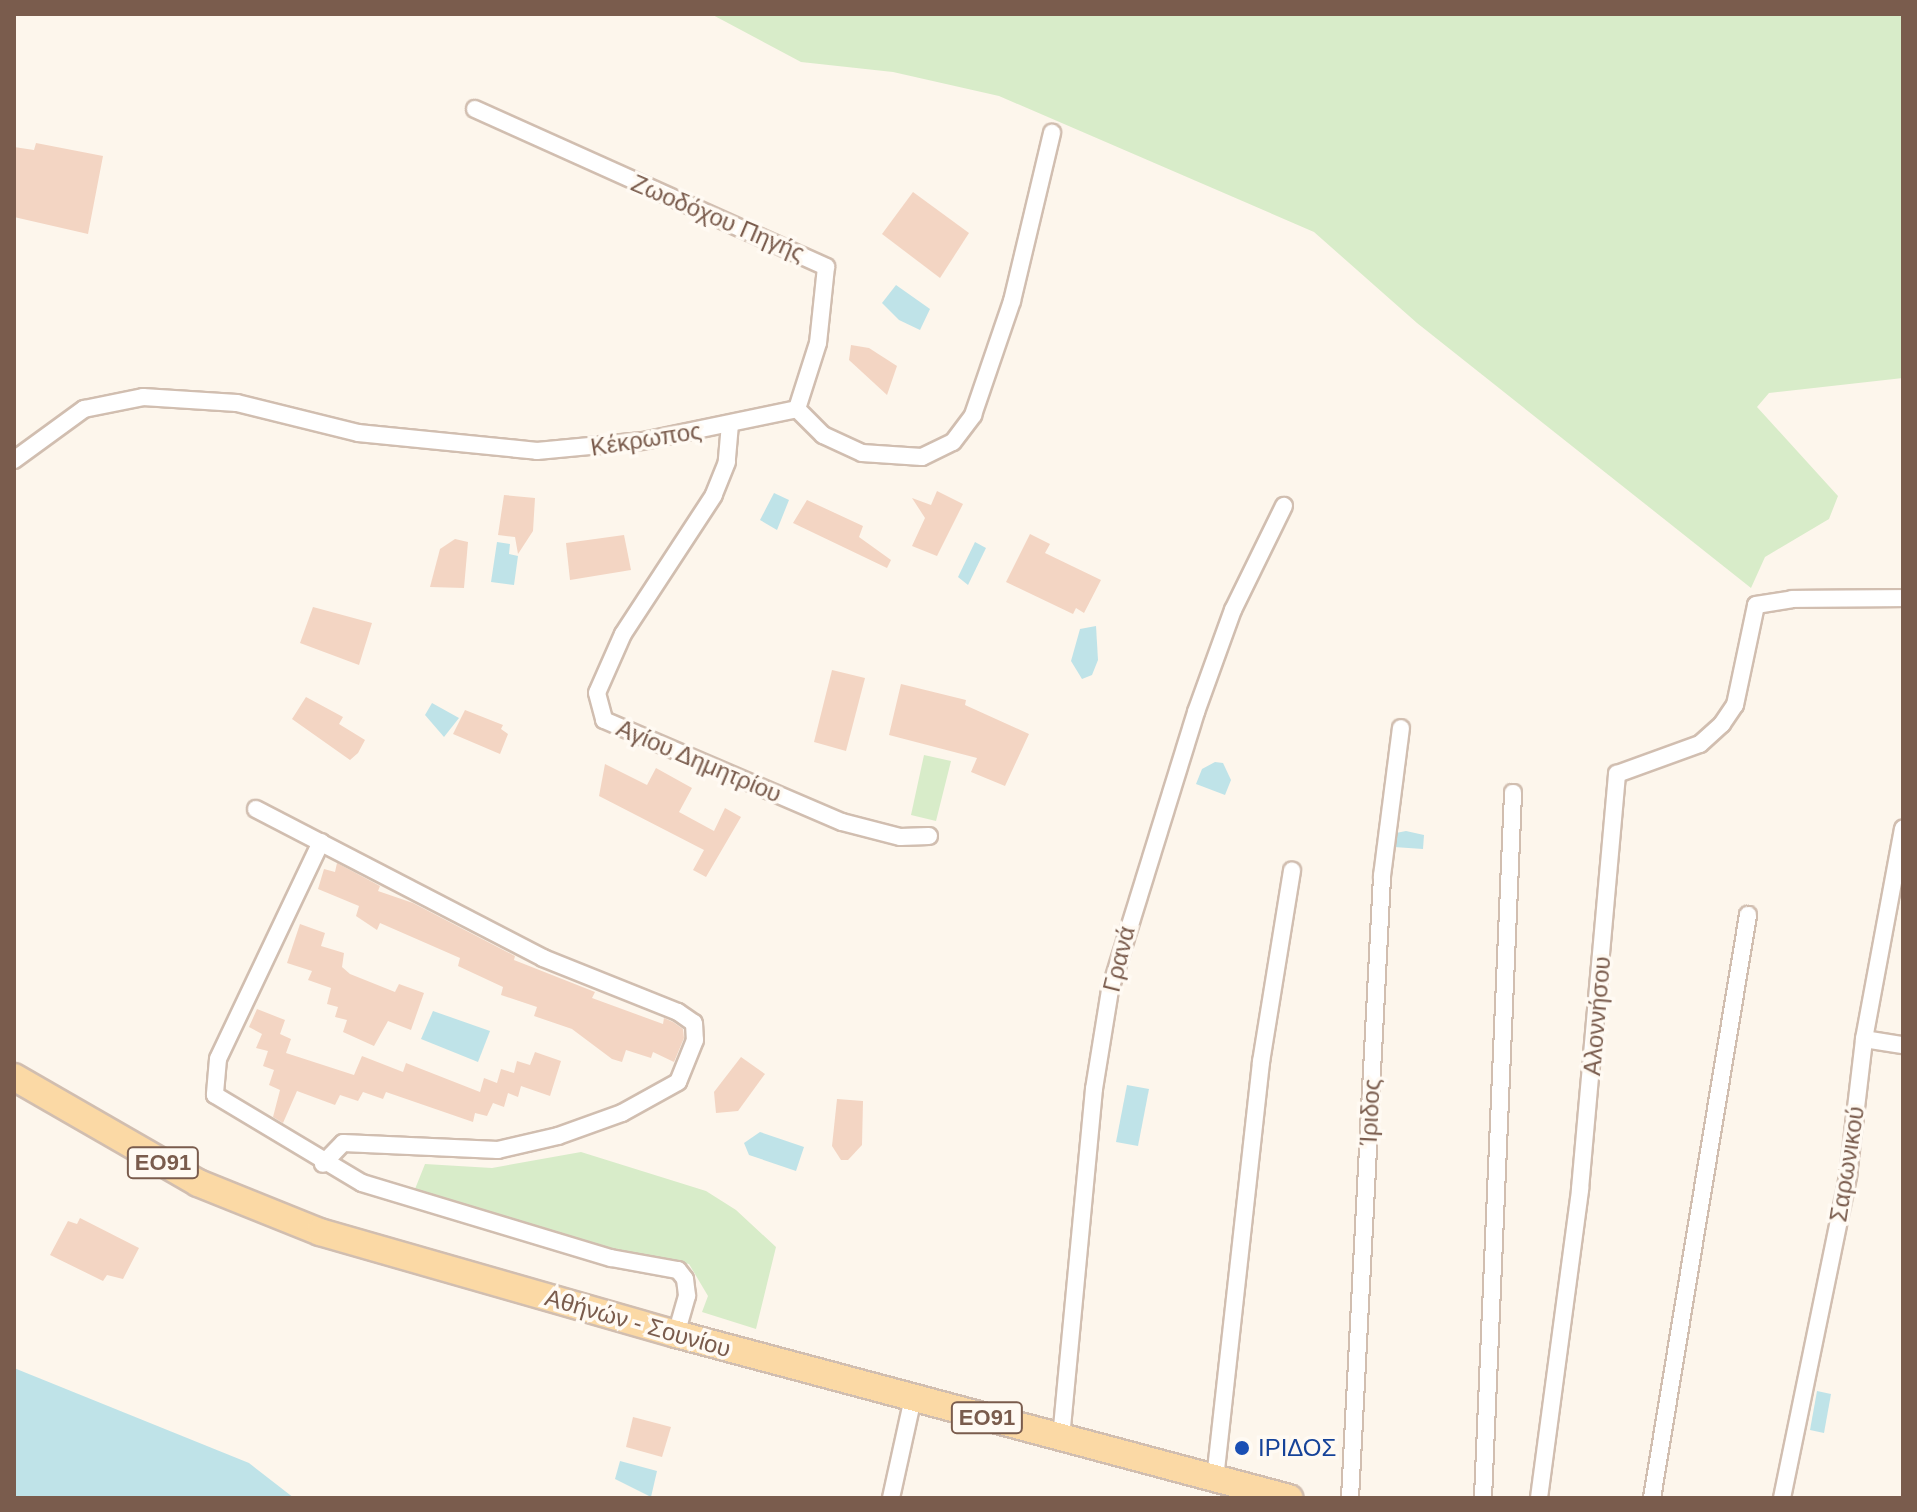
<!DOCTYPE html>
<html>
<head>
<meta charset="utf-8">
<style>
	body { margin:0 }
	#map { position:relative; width:1917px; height:1512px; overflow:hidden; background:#fdf6ec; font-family:Arial,sans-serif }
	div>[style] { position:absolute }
	.green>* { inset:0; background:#d8ecc9 }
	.water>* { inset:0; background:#bfe3e8 }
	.building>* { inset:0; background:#f3d5c3 }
	.roads { filter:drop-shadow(2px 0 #d1beb0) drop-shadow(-2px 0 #d1beb0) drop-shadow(0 2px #d1beb0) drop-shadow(0 -2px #d1beb0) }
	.street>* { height:16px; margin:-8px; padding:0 8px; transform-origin:8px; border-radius:8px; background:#fff }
	.primary>* { height:26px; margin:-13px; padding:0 13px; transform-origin:13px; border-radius:13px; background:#fbd9a5 }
	.dots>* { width:22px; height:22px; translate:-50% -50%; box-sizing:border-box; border:4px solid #fffaf3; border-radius:50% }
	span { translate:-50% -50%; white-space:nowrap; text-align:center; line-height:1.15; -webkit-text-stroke:7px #fffaf3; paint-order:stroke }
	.shield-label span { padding:2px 6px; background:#fffaf3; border:2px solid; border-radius:6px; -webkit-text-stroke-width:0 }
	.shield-label { font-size:22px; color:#7a5c4d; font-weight:700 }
	.street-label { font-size:24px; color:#7a5c4d }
	.transit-label { font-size:24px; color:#164399 }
	.left { translate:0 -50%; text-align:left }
	.frame { position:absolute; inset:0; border:16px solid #7a5c4d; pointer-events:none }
</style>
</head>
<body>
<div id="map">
	<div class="green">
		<i style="clip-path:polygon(711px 14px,1903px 14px,1903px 378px,1769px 393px,1757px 407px,1838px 496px,1829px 519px,1765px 557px,1751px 588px,1417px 323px,1314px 232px,999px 96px,893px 72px,801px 62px)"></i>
		<i style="clip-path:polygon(924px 755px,951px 761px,936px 821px,911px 815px)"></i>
		<i style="clip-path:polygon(581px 1152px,706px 1191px,736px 1210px,776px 1247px,756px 1329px,702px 1312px,708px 1296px,689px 1264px,602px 1247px,415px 1189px,425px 1164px,492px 1168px)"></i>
	</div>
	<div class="water">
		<i style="clip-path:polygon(896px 285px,930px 309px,920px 330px,899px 320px,882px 303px)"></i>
		<i style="clip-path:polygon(774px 493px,789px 500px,777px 530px,760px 520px)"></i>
		<i style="clip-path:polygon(497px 542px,510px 544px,509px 554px,518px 556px,514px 585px,491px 582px)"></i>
		<i style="clip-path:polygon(975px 542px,986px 548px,968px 585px,958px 577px)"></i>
		<i style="clip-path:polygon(1096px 626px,1098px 660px,1092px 675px,1082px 679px,1071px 661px,1080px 629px)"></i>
		<i style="clip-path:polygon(432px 703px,459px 718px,444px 737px,425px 715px)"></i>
		<i style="clip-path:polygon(1215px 762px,1223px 763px,1231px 780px,1225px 795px,1196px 784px,1202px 769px)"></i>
		<i style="clip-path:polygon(1406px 831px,1424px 835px,1423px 849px,1394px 847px,1396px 833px)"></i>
		<i style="clip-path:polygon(433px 1011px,490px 1031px,478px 1062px,421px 1039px)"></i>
		<i style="clip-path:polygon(1127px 1085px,1149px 1089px,1138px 1146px,1116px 1142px)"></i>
		<i style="clip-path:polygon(760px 1132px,804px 1147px,796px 1171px,749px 1155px,744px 1143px)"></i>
		<i style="clip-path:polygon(14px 1368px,249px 1463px,294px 1498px,14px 1498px)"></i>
		<i style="clip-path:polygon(1817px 1391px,1831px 1394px,1824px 1433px,1810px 1430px)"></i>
		<i style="clip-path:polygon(620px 1461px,657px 1471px,651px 1497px,615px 1479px)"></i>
	</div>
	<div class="building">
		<i style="clip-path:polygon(36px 143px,103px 156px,88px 234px,14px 217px,14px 147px,34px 150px)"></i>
		<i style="clip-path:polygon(913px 192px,969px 233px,940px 278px,882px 234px)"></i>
		<i style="clip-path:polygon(851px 345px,869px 348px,897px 366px,887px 395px,849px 360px)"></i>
		<i style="clip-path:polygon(937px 491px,963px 504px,937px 556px,912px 546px,925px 518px,912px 498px,931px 505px)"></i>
		<i style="clip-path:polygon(504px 495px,535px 498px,533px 531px,518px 554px,515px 537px,498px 535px)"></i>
		<i style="clip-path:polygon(807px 500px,863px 526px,859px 537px,891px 560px,887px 568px,793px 523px)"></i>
		<i style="clip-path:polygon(1030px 534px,1050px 544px,1045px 553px,1101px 580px,1084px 613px,1076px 608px,1073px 614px,1006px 582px)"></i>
		<i style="clip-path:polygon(624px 535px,631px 570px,570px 580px,566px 543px)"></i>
		<i style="clip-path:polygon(455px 539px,468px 542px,464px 588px,430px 587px,440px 549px)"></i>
		<i style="clip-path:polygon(313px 607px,372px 623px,359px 665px,300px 643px)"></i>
		<i style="clip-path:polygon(832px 670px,865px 678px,846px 751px,814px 742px)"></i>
		<i style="clip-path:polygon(901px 684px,966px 700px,965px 705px,1029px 734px,1005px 786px,971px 772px,977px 758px,889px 735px)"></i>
		<i style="clip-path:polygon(306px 697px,343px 717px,339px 724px,365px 740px,358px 753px,350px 760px,292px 719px)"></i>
		<i style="clip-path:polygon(465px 710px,503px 725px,501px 729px,508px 734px,500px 754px,453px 734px)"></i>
		<i style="clip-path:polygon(605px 764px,647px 785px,656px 768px,692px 788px,679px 812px,714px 831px,725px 808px,741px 817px,706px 877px,693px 870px,704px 850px,599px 796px)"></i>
		<i style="clip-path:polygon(337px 863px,380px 886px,378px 891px,413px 903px,515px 956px,514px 960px,595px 992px,592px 998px,663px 1024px,664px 1018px,673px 1022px,683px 1029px,684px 1038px,674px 1062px,653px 1052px,651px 1058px,626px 1050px,622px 1062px,612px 1059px,572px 1029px,534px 1016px,537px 1007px,501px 995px,503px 987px,458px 966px,460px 958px,380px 923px,377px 930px,356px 916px,359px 906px,318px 889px,324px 869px,335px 872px)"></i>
		<i style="clip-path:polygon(300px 924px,325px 933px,321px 946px,344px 953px,342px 967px,350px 974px,395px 992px,399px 984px,424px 993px,411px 1030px,388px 1021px,374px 1046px,343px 1032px,347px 1020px,335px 1017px,338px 1007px,327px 1004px,331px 988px,308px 980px,312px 971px,287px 963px)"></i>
		<i style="clip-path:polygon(257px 1009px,285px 1020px,280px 1034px,291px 1039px,286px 1053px,354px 1075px,362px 1056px,403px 1072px,406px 1063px,480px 1092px,484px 1078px,497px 1083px,501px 1069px,514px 1073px,517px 1061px,530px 1065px,535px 1052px,561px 1061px,550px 1096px,521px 1086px,518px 1097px,508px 1093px,504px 1107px,493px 1103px,487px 1116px,475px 1113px,473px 1122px,386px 1092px,383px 1099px,363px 1092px,358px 1101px,340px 1095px,335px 1105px,297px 1091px,283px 1123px,273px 1117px,280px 1090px,269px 1085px,274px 1070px,263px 1066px,268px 1051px,256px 1048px,262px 1034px,249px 1027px)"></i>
		<i style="clip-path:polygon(741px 1057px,765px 1074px,738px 1111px,716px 1113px,714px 1092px)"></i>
		<i style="clip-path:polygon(837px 1099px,863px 1101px,862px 1145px,848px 1160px,841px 1160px,832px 1146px)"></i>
		<i style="clip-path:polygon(80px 1218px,139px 1248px,123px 1279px,107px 1275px,103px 1281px,50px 1255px,68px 1221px,77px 1224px)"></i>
		<i style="clip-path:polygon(633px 1417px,671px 1427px,662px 1457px,626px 1447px)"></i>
	</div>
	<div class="roads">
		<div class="street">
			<i style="left:475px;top:109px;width:385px;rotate:24.2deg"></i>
			<i style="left:826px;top:267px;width:76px;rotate:96deg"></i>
			<i style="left:818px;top:343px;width:69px;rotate:107.7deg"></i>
			<i style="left:730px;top:424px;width:38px;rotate:95deg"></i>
			<i style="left:727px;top:462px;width:35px;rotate:112deg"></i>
			<i style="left:714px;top:495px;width:166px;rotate:123.2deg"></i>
			<i style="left:623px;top:634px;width:64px;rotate:113.8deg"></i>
			<i style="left:597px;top:693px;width:28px;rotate:75deg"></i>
			<i style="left:604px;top:720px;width:259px;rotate:23.2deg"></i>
			<i style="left:842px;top:822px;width:60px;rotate:14.5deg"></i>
			<i style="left:900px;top:837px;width:29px;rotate:-2deg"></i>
			<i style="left:14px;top:460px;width:87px;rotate:-36.1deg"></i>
			<i style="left:84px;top:409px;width:60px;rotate:-11.5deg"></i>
			<i style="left:143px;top:397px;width:94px;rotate:3.7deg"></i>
			<i style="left:237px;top:403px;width:125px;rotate:13.9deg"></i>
			<i style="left:358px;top:433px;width:180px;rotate:5.7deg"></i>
			<i style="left:537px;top:451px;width:106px;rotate:-5.4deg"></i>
			<i style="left:643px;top:441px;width:157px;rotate:-11.7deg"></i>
			<i style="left:797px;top:409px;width:37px;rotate:45deg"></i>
			<i style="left:823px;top:435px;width:43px;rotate:24.8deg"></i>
			<i style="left:862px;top:453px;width:60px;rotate:3.8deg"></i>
			<i style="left:922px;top:457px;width:34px;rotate:-26deg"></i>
			<i style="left:953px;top:442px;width:34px;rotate:-53deg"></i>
			<i style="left:973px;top:415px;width:120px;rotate:-71.1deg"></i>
			<i style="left:1012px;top:301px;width:173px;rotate:-76.6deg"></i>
			<i style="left:256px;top:809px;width:323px;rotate:27.4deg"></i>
			<i style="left:543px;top:958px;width:145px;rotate:21.8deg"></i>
			<i style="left:678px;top:1012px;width:19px;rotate:35deg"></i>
			<i style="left:694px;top:1023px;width:17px;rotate:87deg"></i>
			<i style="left:695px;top:1040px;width:45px;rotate:112deg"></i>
			<i style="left:678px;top:1082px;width:64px;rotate:151deg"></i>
			<i style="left:622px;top:1113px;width:68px;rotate:160.2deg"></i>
			<i style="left:558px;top:1136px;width:62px;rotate:166.9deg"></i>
			<i style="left:498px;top:1150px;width:155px;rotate:-177.4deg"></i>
			<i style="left:343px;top:1143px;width:29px;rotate:134deg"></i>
			<i style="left:321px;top:842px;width:240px;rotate:115.4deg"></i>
			<i style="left:218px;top:1059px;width:36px;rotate:95deg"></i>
			<i style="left:215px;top:1095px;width:171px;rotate:30.9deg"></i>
			<i style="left:362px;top:1183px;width:260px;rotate:16.8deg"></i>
			<i style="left:611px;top:1258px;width:68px;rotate:10.2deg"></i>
			<i style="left:678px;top:1270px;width:11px;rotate:52deg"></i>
			<i style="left:685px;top:1279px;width:17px;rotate:83deg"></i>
			<i style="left:687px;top:1296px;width:40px;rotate:106deg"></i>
			<i style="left:1864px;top:1039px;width:39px;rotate:9deg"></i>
			<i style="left:1061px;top:1438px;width:351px;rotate:-84.6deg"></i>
			<i style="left:1094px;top:1089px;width:100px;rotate:-80.8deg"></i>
			<i style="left:1110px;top:990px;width:291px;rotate:-72.8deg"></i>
			<i style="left:1196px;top:712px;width:109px;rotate:-70.1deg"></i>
			<i style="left:1233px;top:610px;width:116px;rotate:-63.9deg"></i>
			<i style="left:1215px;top:1479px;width:420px;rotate:-83.7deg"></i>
			<i style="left:1261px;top:1062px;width:194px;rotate:-80.8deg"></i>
			<i style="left:891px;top:1498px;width:102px;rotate:-77.6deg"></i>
			<i style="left:1350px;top:1498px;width:623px;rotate:-87.05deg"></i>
			<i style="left:1382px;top:876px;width:149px;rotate:-82.7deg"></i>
			<i style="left:1483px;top:1498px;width:706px;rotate:-87.56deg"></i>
			<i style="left:1539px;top:1498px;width:312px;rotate:-82.4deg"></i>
			<i style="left:1580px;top:1189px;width:417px;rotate:-84.9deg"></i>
			<i style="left:1617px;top:774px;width:88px;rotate:-19.9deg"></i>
			<i style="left:1700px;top:744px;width:30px;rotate:-42deg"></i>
			<i style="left:1722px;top:724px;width:23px;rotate:-56deg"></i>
			<i style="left:1735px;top:705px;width:102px;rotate:-78.1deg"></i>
			<i style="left:1756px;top:605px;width:36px;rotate:-9deg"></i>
			<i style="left:1792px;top:599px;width:111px;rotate:-0.5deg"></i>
			<i style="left:1652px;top:1498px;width:591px;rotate:-80.65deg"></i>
			<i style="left:1782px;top:1498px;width:329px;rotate:-78.4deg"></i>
			<i style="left:1848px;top:1176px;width:138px;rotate:-83.3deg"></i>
			<i style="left:1864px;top:1039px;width:214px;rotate:-79.5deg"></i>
		</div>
		<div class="primary">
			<i style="left:14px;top:1077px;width:212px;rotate:29.9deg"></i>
			<i style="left:198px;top:1183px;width:131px;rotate:21.9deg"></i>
			<i style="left:320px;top:1232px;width:370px;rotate:16deg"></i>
			<i style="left:676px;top:1334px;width:635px;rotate:14.98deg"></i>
		</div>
	</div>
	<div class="dots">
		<i style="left:1242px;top:1448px;background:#1a4fb4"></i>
	</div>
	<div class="shield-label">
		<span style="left:163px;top:1163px">ΕΟ91</span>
		<span style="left:987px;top:1418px">ΕΟ91</span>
	</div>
	<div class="street-label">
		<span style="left:718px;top:218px;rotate:23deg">Ζωοδόχου Πηγής</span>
		<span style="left:646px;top:439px;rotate:-9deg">Κέκρωπος</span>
		<span style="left:699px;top:761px;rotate:23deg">Αγίου Δημητρίου</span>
		<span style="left:1119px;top:959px;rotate:-76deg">Γρανά</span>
		<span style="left:1597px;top:1016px;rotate:-85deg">Αλοννήσου</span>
		<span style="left:1370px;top:1112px;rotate:-87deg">Ίριδος</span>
		<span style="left:1847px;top:1164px;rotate:-81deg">Σαρωνικού</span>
		<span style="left:638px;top:1323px;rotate:16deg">Αθήνών - Σουνίου</span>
	</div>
	<div class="transit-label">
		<span class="left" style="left:1258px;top:1448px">ΙΡΙΔΟΣ</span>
	</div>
	<div class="frame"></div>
</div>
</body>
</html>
